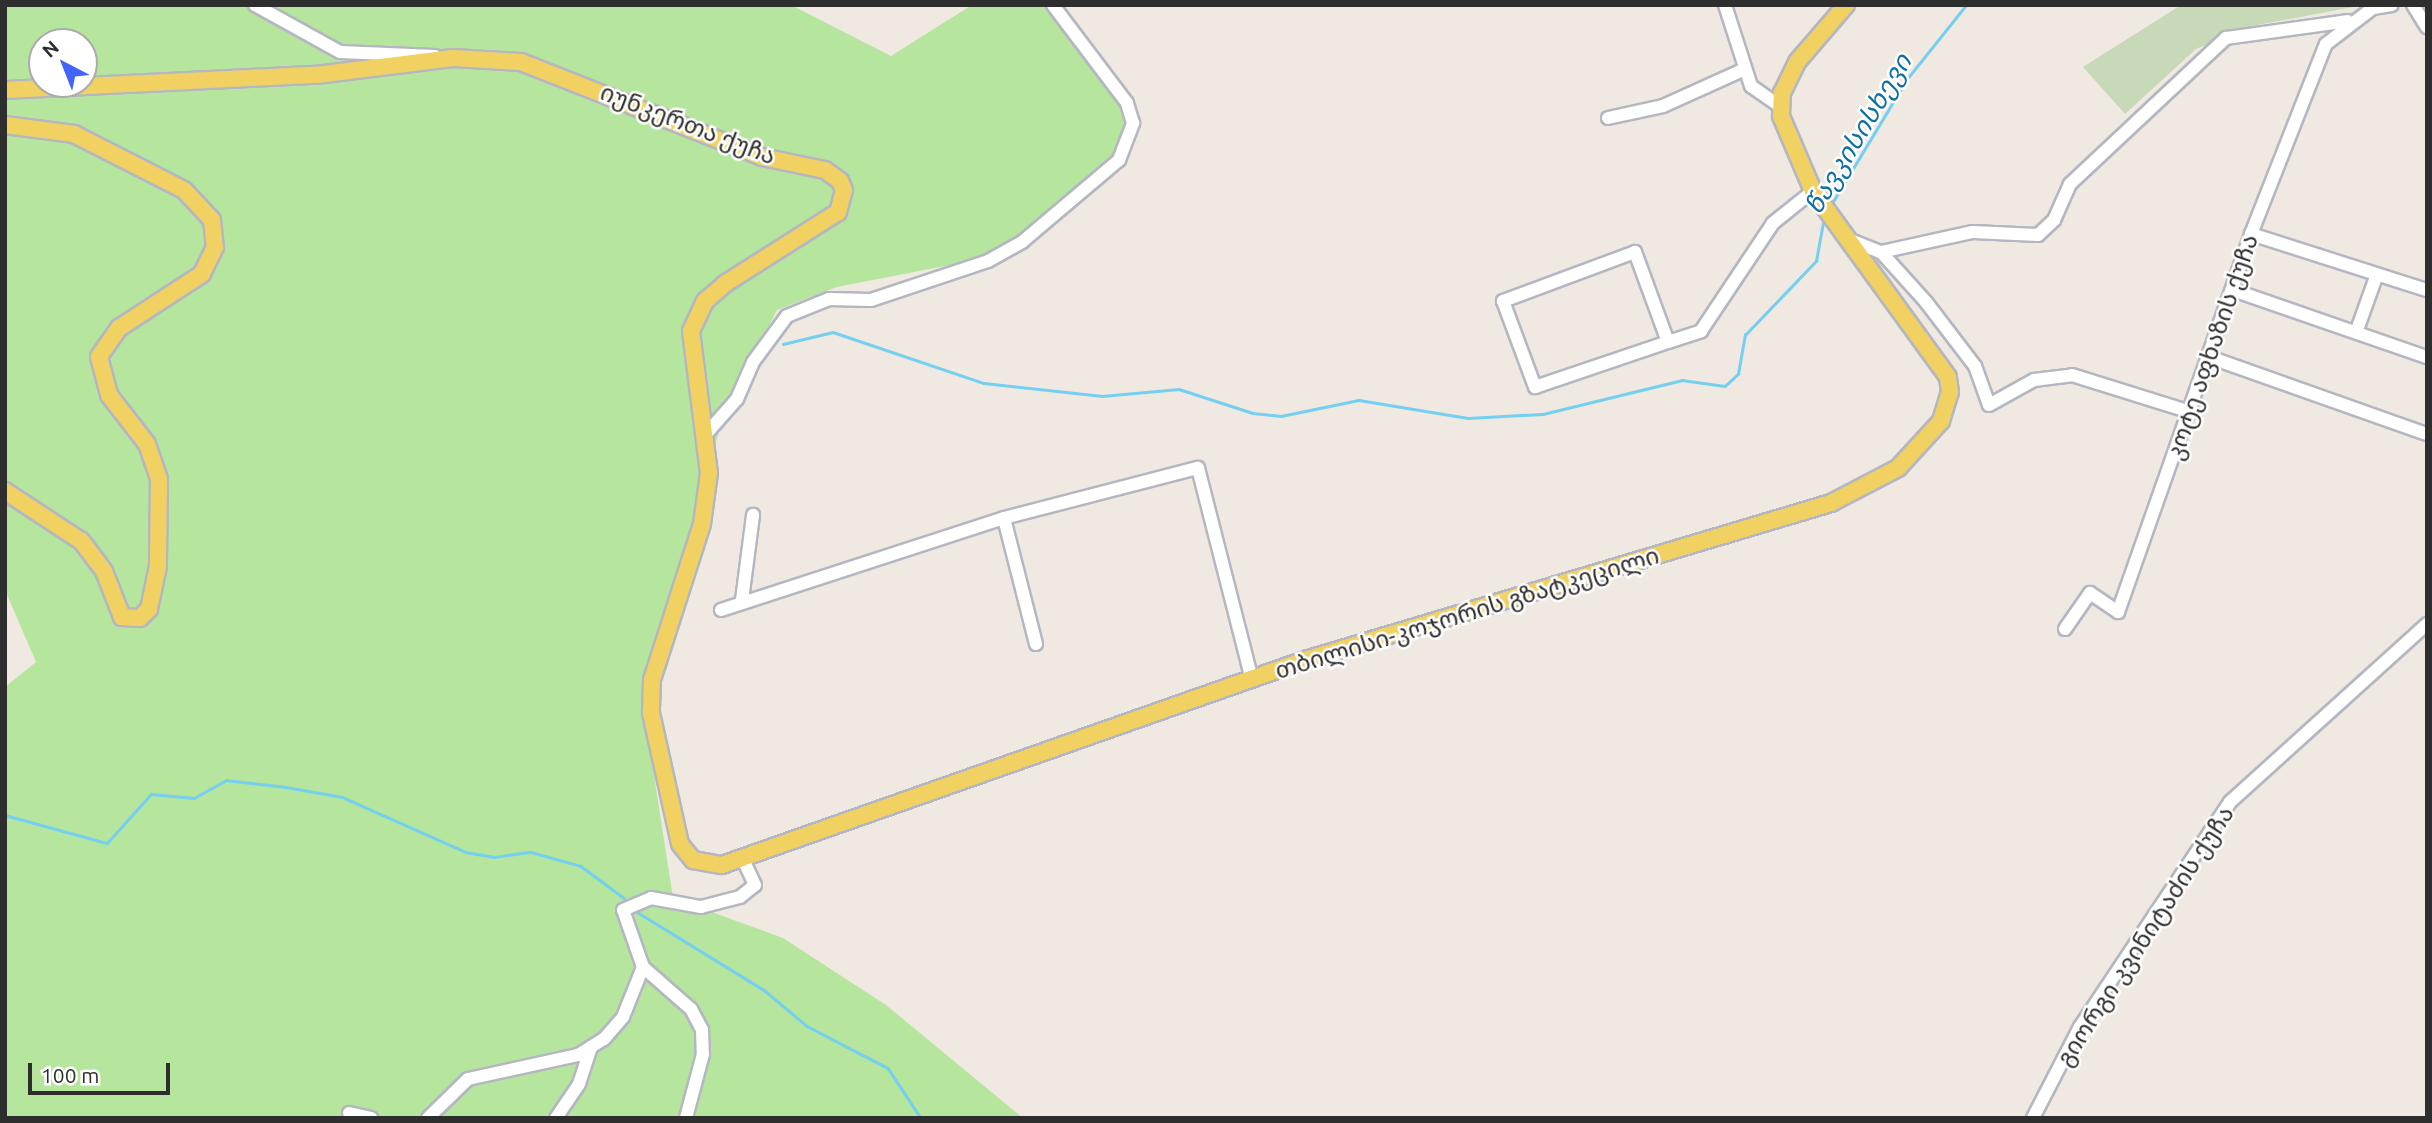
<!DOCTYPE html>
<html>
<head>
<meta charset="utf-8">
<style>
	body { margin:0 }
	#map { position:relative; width:2432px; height:1123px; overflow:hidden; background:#efe9e1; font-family:Ubuntu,"Noto Sans Georgian",sans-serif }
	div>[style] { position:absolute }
	.green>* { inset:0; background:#b6e59e }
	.cemetery>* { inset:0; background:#c8d9b8 }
	.stream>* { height:2.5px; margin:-1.25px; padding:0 1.25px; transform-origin:1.25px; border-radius:1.25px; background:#75cff0 }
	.roads { filter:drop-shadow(2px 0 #b4b7c1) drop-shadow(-2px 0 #b4b7c1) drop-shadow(0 2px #b4b7c1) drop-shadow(0 -2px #b4b7c1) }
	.minor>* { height:12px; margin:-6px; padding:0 6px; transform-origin:6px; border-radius:6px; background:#fff }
	.major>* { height:16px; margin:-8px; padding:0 8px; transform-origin:8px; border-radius:8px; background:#f2d163 }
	span { translate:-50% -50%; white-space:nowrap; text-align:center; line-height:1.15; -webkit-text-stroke:5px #fff; paint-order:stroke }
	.street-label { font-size:24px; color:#2e2e2e }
	.water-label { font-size:26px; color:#0d6fa3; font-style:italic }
	.frame { position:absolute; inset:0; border:7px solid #2e2e2e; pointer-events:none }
	.north { position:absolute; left:28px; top:28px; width:70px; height:70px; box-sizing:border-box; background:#fff; border:2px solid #ababab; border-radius:50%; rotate:318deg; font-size:19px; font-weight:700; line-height:28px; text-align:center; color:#2e2e2e }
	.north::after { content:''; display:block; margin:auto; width:24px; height:32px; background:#4264fb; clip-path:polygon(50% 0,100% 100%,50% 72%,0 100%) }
	.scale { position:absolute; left:28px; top:1063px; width:142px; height:32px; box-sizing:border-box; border:4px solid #2e2e2e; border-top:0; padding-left:9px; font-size:21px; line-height:24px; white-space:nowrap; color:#2e2e2e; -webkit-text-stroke:5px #fff; paint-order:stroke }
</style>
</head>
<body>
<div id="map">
	<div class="green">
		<i style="clip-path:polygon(evenodd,5px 5px,791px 5px,891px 56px,972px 5px,1046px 5px,1107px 74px,1130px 124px,1118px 159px,1052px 216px,986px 258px,837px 287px,777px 310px,725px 412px,641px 691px,673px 898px,783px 938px,886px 1005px,1023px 1118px,5px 1118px,5px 687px,36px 662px,5px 590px,5px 5px,42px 42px,84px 42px,84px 84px,42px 84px,42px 42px)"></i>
	</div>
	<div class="cemetery">
		<i style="clip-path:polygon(2181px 5px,2364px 5px,2252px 26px,2196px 49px,2125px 114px,2083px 67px)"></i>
	</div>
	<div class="stream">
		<i style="left:1831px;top:205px;width:147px;rotate:-58.9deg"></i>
		<i style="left:1907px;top:79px;width:95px;rotate:-51.4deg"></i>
		<i style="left:783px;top:344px;width:51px;rotate:-13.5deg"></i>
		<i style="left:833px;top:332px;width:159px;rotate:18.7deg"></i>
		<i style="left:984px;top:383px;width:119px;rotate:6.3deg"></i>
		<i style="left:1102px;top:396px;width:77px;rotate:-5.2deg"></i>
		<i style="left:1179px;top:389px;width:78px;rotate:18deg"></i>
		<i style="left:1253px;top:413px;width:28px;rotate:6deg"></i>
		<i style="left:1281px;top:416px;width:80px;rotate:-11.6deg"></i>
		<i style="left:1359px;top:400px;width:110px;rotate:9.4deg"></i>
		<i style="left:1468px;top:418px;width:75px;rotate:-3.1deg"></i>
		<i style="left:1543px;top:414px;width:143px;rotate:-13.7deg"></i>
		<i style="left:1682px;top:380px;width:43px;rotate:7.9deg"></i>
		<i style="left:1725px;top:386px;width:18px;rotate:-43deg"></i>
		<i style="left:1738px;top:374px;width:40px;rotate:-80deg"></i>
		<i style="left:1745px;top:335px;width:103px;rotate:-46.2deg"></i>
		<i style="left:1816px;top:261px;width:45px;rotate:-79.7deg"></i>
		<i style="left:5px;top:815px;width:106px;rotate:15.4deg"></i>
		<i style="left:107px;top:843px;width:66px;rotate:-48.1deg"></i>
		<i style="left:151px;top:794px;width:43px;rotate:5.3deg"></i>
		<i style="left:194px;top:798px;width:37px;rotate:-29deg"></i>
		<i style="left:226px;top:780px;width:60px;rotate:6.7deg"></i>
		<i style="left:286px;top:787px;width:57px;rotate:10.1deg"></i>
		<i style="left:342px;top:797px;width:136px;rotate:23.9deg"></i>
		<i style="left:466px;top:852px;width:28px;rotate:10deg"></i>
		<i style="left:494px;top:857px;width:37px;rotate:-8deg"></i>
		<i style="left:531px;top:852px;width:52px;rotate:15.6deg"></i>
		<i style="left:581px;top:866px;width:54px;rotate:36.7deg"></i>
		<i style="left:634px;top:910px;width:153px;rotate:31.6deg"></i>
		<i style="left:764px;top:990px;width:56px;rotate:39.9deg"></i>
		<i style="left:807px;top:1026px;width:91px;rotate:27.4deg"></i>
		<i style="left:888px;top:1068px;width:60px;rotate:56.6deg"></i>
	</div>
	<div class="roads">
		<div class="minor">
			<i style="left:255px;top:5px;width:97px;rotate:28.9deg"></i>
			<i style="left:340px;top:52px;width:95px;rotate:2.4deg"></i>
			<i style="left:1725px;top:5px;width:85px;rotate:72.2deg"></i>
			<i style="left:1751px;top:86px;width:35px;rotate:35deg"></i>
			<i style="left:2413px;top:5px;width:26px;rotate:58deg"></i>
			<i style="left:1608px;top:118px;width:56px;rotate:-12.3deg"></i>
			<i style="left:1663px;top:106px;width:90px;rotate:-24.3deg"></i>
			<i style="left:2251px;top:234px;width:185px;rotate:17.7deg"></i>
			<i style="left:1848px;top:239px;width:35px;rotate:22deg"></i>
			<i style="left:1881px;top:252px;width:67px;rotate:48deg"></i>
			<i style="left:1926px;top:302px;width:81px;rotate:52.6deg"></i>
			<i style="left:1975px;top:366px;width:41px;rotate:70.3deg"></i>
			<i style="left:1989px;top:405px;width:51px;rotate:-29.1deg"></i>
			<i style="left:2034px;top:380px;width:38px;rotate:-7deg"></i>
			<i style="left:2072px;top:375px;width:125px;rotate:17.3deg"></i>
			<i style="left:1881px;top:252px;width:94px;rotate:-12.3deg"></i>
			<i style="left:1973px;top:232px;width:65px;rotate:2.6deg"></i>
			<i style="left:2038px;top:235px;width:22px;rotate:-43deg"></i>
			<i style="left:2054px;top:220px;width:39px;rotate:-66deg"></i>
			<i style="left:2070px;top:184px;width:214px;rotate:-43.1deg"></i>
			<i style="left:2226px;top:38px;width:123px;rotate:-7.9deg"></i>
			<i style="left:2233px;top:290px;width:205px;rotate:19.1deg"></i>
			<i style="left:2357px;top:330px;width:59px;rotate:-70.3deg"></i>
			<i style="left:1668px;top:342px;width:96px;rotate:-110.1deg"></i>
			<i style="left:1635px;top:252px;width:141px;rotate:159.6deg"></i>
			<i style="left:1503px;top:301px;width:92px;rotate:69.6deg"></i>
			<i style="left:1535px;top:387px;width:140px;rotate:-18.7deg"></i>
			<i style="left:1668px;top:342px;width:35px;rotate:-18deg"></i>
			<i style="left:1701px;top:331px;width:130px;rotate:-56.3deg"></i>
			<i style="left:1773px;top:223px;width:51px;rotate:-38.7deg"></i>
			<i style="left:2209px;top:357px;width:231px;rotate:19.5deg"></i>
			<i style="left:706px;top:434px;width:47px;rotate:-48.5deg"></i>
			<i style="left:737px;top:399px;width:40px;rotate:-66.6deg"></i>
			<i style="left:753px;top:362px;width:57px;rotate:-53.5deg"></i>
			<i style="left:787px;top:316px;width:45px;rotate:-22deg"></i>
			<i style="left:829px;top:299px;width:42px;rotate:1.4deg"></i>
			<i style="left:871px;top:300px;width:123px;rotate:-18.4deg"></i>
			<i style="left:988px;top:261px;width:39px;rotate:-29deg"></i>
			<i style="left:1022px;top:242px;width:127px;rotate:-40.2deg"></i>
			<i style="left:1119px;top:160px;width:40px;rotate:-69deg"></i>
			<i style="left:1133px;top:123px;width:21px;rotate:-107deg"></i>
			<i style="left:1127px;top:103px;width:123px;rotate:-127.1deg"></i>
			<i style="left:742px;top:600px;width:86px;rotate:-82.6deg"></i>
			<i style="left:721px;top:610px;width:298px;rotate:-18deg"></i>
			<i style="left:2065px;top:629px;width:44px;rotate:-55.2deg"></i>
			<i style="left:2090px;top:593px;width:34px;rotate:34deg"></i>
			<i style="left:2118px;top:612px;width:401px;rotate:-70.6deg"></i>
			<i style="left:2251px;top:234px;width:204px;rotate:-68.5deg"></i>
			<i style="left:2326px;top:44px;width:59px;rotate:-37.5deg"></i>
			<i style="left:2373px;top:8px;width:19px;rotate:-9deg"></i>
			<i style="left:1036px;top:644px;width:130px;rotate:-104.3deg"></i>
			<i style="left:1004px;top:518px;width:200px;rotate:-14.5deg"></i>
			<i style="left:1198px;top:468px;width:219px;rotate:75.7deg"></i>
			<i style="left:643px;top:967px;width:64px;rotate:41.2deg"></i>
			<i style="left:691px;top:1009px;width:24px;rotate:62deg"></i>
			<i style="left:702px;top:1030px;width:24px;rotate:88deg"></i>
			<i style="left:703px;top:1054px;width:66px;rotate:104.9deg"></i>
			<i style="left:349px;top:1113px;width:23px;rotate:13deg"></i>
			<i style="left:428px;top:1118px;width:56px;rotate:-44.3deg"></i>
			<i style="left:468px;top:1079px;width:113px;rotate:-12.3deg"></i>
			<i style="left:578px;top:1055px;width:31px;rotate:-32deg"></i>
			<i style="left:604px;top:1039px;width:29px;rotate:-49deg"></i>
			<i style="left:623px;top:1017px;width:54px;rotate:-68.2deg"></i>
			<i style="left:643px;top:967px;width:60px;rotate:-109.3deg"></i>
			<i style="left:623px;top:910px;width:30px;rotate:-23deg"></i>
			<i style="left:651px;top:898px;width:51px;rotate:10.2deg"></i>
			<i style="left:701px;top:907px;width:40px;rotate:-14.4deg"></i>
			<i style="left:740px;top:897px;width:19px;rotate:-39deg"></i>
			<i style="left:755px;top:885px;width:29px;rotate:-115deg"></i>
			<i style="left:556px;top:1118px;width:41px;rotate:-55.9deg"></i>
			<i style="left:579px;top:1084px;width:39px;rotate:-72deg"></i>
			<i style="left:2033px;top:1118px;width:102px;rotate:-62.7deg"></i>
			<i style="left:2080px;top:1027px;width:270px;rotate:-56.3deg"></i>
			<i style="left:2230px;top:802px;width:266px;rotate:-42.1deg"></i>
		</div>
		<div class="major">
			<i style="left:5px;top:90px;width:311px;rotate:-2.8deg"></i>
			<i style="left:316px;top:75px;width:138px;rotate:-7.1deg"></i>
			<i style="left:453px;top:58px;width:68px;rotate:3.4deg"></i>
			<i style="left:521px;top:62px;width:259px;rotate:21.5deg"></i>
			<i style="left:762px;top:157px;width:64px;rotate:11.7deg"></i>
			<i style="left:825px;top:170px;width:19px;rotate:36deg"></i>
			<i style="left:840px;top:181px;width:10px;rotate:66deg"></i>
			<i style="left:844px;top:190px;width:23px;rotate:105deg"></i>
			<i style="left:838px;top:212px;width:133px;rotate:147.6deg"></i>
			<i style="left:726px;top:283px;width:28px;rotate:139deg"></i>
			<i style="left:705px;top:301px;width:33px;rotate:115deg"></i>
			<i style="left:691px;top:331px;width:143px;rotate:82.8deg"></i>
			<i style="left:709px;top:473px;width:51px;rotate:97.8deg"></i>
			<i style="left:702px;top:524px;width:164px;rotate:107.8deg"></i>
			<i style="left:652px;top:680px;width:33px;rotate:92deg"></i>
			<i style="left:651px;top:713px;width:134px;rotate:77.5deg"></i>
			<i style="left:680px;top:844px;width:21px;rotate:51deg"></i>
			<i style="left:693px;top:860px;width:29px;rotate:10deg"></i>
			<i style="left:722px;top:865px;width:618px;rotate:-19.37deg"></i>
			<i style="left:1305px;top:660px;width:549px;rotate:-16.62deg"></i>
			<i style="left:1831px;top:503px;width:76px;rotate:-27.6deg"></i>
			<i style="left:1898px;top:468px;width:64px;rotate:-47.5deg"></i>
			<i style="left:1941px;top:421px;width:30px;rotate:-73deg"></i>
			<i style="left:1950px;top:392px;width:15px;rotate:-98deg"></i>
			<i style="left:1948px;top:377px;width:230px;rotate:-126deg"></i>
			<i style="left:1813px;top:191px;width:82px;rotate:-113.1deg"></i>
			<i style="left:1781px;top:116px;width:23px;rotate:-88deg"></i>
			<i style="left:1782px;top:93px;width:34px;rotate:-64deg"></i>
			<i style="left:1797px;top:62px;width:75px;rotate:-49.3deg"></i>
			<i style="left:5px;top:125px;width:70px;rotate:7.4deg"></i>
			<i style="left:74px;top:134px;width:123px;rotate:27deg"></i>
			<i style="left:184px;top:190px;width:41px;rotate:47deg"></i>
			<i style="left:212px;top:220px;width:27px;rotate:84deg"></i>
			<i style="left:215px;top:247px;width:30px;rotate:116deg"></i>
			<i style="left:202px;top:274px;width:99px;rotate:147deg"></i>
			<i style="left:119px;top:328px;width:35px;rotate:125deg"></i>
			<i style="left:99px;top:357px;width:39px;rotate:75deg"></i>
			<i style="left:109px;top:395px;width:62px;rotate:52.2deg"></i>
			<i style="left:147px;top:444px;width:37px;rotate:71deg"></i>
			<i style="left:159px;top:479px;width:87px;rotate:90.7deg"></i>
			<i style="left:158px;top:566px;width:44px;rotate:101.8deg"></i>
			<i style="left:149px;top:609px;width:13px;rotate:135deg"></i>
			<i style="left:140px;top:618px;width:18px;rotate:-177deg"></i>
			<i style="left:122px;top:617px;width:49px;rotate:-111.4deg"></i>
			<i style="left:104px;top:571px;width:38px;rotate:-127deg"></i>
			<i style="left:81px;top:541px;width:91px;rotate:-146.7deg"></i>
		</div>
	</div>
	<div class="street-label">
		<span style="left:688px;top:124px;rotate:21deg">იუნკერთა ქუჩა</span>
		<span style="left:2212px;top:347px;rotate:-71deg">კოტე აფხაზის ქუჩა</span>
		<span style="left:1467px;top:613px;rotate:-17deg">თბილისი-კოჯორის გზატკეცილი</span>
		<span style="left:2145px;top:936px;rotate:-57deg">გიორგი კვინიტაძის ქუჩა</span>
	</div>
	<div class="water-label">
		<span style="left:1858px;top:134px;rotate:-59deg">წავკისისხევი</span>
	</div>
	<div class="frame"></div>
	<div class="north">N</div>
	<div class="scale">100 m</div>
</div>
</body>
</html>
